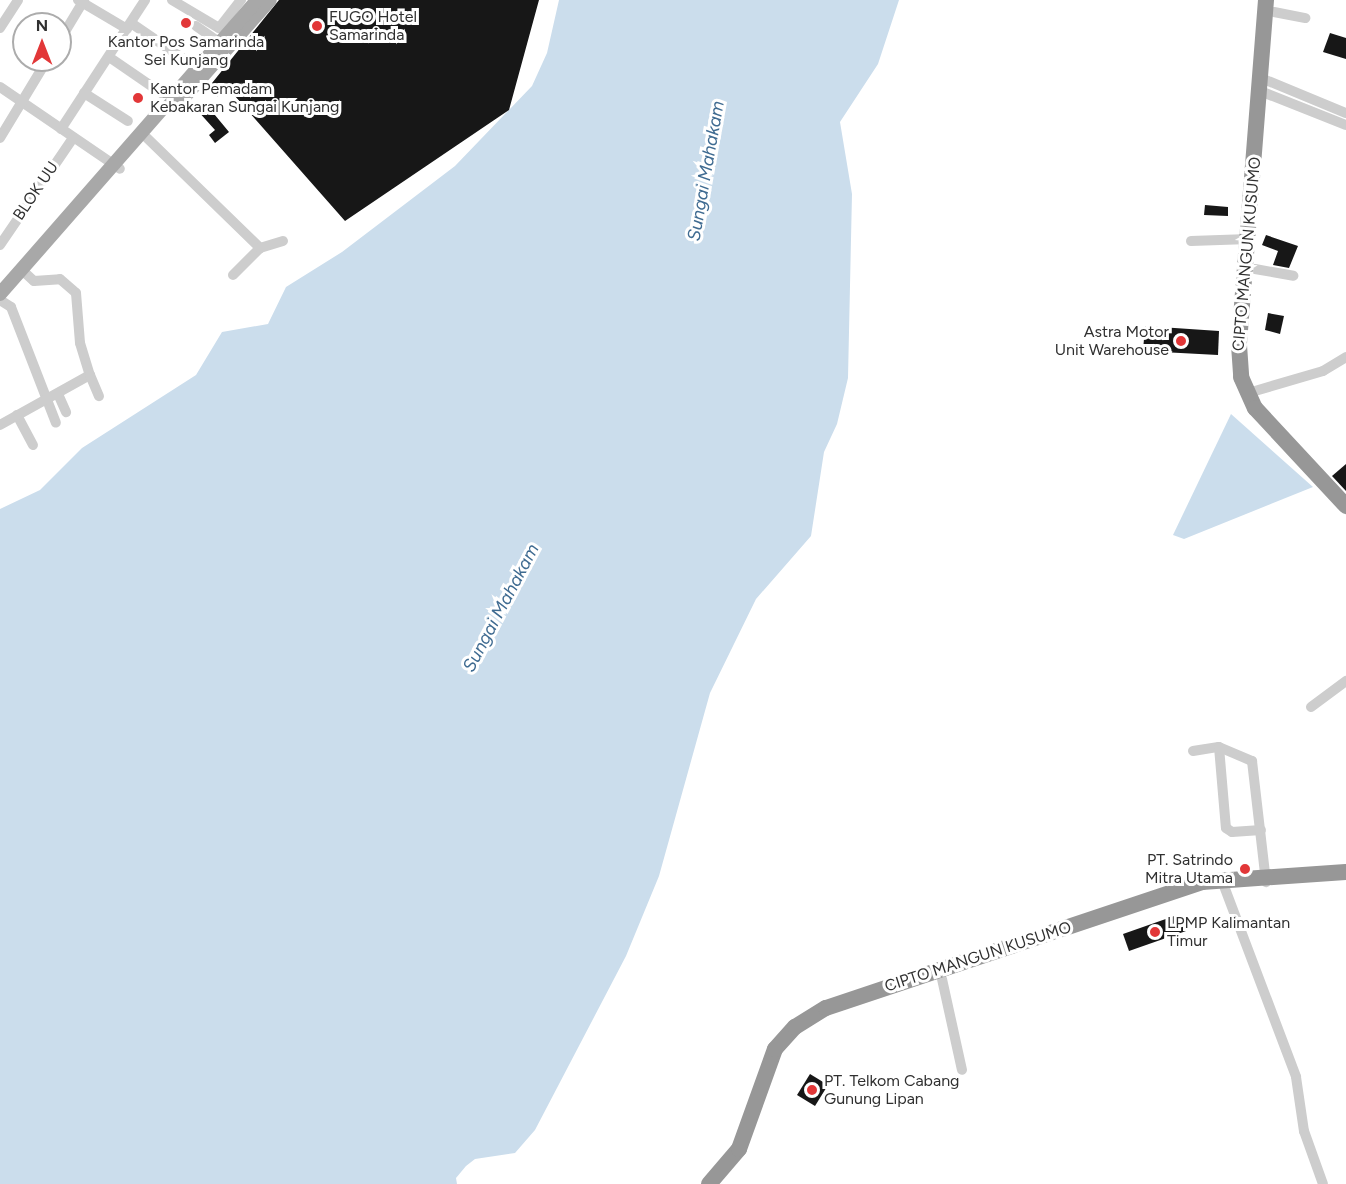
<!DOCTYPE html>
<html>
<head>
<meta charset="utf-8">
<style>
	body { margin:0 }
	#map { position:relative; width:1346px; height:1184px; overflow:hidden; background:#fff; font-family:Figtree,sans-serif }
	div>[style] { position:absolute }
	.water>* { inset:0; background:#cbddec }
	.building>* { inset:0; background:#171717 }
	.minor>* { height:10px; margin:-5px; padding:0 5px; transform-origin:5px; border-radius:5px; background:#cdcdcd }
	.major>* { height:14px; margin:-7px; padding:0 7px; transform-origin:7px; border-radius:7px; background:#a8a8a8 }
	.highway>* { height:16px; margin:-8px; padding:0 8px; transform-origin:8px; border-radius:8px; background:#979797 }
	.dots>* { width:16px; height:16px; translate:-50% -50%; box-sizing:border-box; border:3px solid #fff; border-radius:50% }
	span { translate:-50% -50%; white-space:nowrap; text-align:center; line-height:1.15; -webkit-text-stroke:6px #fff; paint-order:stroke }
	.poi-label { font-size:16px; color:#303030 }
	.left { translate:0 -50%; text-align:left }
	.right { translate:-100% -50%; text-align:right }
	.street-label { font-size:16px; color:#303030 }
	.water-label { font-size:18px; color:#3f6b91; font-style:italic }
	.north { position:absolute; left:12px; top:12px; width:60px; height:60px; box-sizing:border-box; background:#fff; border:2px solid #acacac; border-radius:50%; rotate:0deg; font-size:16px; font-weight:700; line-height:24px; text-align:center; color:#303030 }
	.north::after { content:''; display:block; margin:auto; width:21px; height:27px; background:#e23738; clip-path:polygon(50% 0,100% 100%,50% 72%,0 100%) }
</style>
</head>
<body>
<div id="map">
	<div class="water">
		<i style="clip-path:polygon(559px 0,899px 0,878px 64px,840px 122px,852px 194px,848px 378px,837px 424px,824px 452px,811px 536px,756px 599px,710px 693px,659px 876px,626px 956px,535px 1130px,515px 1153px,475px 1159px,466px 1166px,456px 1178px,457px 1184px,0 1184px,0 509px,40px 490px,82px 448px,196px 375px,222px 332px,268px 324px,286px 287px,342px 252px,455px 166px,532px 86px,547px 53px)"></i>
		<i style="clip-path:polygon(1231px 414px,1313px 487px,1184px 539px,1173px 535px)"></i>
	</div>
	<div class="building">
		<i style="clip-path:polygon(279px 0,539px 0,509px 110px,345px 221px,227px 87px,218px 97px,208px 88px)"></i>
		<i style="clip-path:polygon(1330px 33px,1346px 38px,1346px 59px,1323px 52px)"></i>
		<i style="clip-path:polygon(205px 103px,229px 132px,215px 143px,209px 135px,215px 130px,197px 110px)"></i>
		<i style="clip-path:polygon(1205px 205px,1228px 207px,1228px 216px,1204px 215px)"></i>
		<i style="clip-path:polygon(1266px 235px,1298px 246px,1289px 268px,1273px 265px,1278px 251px,1262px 245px)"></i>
		<i style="clip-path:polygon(1268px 313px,1284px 316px,1280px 334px,1265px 330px)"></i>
		<i style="clip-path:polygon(1145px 326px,1219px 331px,1218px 355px,1143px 351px)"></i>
		<i style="clip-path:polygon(1346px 464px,1346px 491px,1332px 476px)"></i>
		<i style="clip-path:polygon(1180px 914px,1186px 931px,1129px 951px,1123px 934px)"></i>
		<i style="clip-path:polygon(810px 1074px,828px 1085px,815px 1106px,797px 1095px)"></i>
	</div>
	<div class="minor">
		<i style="left:78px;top:0;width:57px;rotate:30.6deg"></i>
		<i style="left:172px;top:0;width:55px;rotate:30.8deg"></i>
		<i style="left:219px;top:28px;width:36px;rotate:-52deg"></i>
		<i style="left:1274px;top:12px;width:32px;rotate:11deg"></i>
		<i style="left:131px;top:23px;width:80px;rotate:34.3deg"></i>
		<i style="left:196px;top:26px;width:28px;rotate:35deg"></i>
		<i style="left:0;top:28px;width:33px;rotate:-57deg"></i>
		<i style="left:60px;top:40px;width:47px;rotate:-59deg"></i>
		<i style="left:109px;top:57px;width:74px;rotate:34.5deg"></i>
		<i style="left:1261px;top:78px;width:92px;rotate:22.4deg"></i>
		<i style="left:0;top:87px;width:145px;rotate:34.3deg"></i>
		<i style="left:1260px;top:91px;width:92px;rotate:21.6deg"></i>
		<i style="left:84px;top:93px;width:52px;rotate:32.5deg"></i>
		<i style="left:61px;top:129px;width:154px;rotate:-56.9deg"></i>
		<i style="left:0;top:138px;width:91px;rotate:-58.9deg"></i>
		<i style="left:147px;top:138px;width:158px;rotate:44.2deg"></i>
		<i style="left:1191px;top:241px;width:58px;rotate:-2deg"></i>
		<i style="left:0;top:245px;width:130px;rotate:-55.7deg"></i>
		<i style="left:1255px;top:269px;width:39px;rotate:10deg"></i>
		<i style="left:22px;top:270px;width:16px;rotate:43deg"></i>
		<i style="left:34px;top:281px;width:26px;rotate:-4deg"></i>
		<i style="left:60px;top:279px;width:21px;rotate:41deg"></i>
		<i style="left:76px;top:293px;width:50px;rotate:85.4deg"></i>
		<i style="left:80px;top:343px;width:34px;rotate:73deg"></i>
		<i style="left:233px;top:275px;width:38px;rotate:-45deg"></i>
		<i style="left:260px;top:248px;width:24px;rotate:-17deg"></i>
		<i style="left:0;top:300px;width:13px;rotate:32deg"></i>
		<i style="left:11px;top:307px;width:124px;rotate:68.8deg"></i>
		<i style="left:1255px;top:391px;width:71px;rotate:-16.4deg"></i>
		<i style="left:1323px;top:371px;width:27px;rotate:-31deg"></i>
		<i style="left:58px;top:394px;width:20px;rotate:66deg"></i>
		<i style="left:17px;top:415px;width:34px;rotate:62deg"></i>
		<i style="left:0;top:425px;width:103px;rotate:-29.1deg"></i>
		<i style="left:90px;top:375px;width:23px;rotate:67deg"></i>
		<i style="left:1311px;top:707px;width:44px;rotate:-36.6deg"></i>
		<i style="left:1219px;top:747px;width:81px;rotate:85.1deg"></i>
		<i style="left:1226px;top:828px;width:7px;rotate:34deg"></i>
		<i style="left:1232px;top:832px;width:29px;rotate:-4deg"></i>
		<i style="left:1193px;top:751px;width:26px;rotate:-9deg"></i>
		<i style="left:1219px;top:747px;width:36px;rotate:23deg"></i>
		<i style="left:1252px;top:761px;width:122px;rotate:83.4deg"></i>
		<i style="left:1224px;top:886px;width:204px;rotate:69.3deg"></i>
		<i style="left:1296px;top:1077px;width:55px;rotate:81.6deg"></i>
		<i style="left:1304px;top:1131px;width:56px;rotate:70.3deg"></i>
		<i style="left:942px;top:979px;width:93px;rotate:77.6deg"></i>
	</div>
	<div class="major">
		<i style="left:177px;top:105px;width:140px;rotate:-48.5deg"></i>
		<i style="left:0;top:294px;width:390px;rotate:-48.8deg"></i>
	</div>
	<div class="highway">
		<i style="left:1266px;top:0;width:346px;rotate:94.5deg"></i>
		<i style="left:1239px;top:345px;width:32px;rotate:86deg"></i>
		<i style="left:1241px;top:377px;width:34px;rotate:66deg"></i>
		<i style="left:1255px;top:408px;width:134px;rotate:47.1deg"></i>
		<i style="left:709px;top:1184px;width:46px;rotate:-49.4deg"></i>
		<i style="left:739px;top:1149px;width:106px;rotate:-70.2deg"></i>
		<i style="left:775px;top:1049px;width:30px;rotate:-48deg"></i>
		<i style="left:795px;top:1027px;width:36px;rotate:-32deg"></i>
		<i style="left:826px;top:1008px;width:397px;rotate:-18.5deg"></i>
		<i style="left:1202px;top:882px;width:144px;rotate:-4deg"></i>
	</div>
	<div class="dots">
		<i style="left:186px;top:23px;background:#e23738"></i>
		<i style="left:317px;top:26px;background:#e23738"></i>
		<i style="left:138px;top:98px;background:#e23738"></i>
		<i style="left:1181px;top:341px;background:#e23738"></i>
		<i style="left:1245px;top:869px;background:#e23738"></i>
		<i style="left:1155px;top:932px;background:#e23738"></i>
		<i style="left:812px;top:1090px;background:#e23738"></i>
	</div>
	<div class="poi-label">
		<span class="left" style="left:329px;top:26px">FUGO Hotel<br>Samarinda</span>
		<span style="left:186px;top:51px">Kantor Pos Samarinda<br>Sei Kunjang</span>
		<span class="left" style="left:150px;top:98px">Kantor Pemadam<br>Kebakaran Sungai Kunjang</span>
		<span class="right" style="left:1169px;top:341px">Astra Motor<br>Unit Warehouse</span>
		<span class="right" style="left:1233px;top:869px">PT. Satrindo<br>Mitra Utama</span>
		<span class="left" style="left:1167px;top:932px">LPMP Kalimantan<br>Timur</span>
		<span class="left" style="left:824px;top:1090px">PT. Telkom Cabang<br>Gunung Lipan</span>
	</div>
	<div class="street-label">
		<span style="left:36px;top:191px;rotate:-56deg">BLOK UU</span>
		<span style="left:1247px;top:254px;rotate:-85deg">CIPTO MANGUN KUSUMO</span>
		<span style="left:978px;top:957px;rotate:-18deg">CIPTO MANGUN KUSUMO</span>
	</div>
	<div class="water-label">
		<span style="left:706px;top:171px;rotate:-80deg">Sungai Mahakam</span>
		<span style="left:501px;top:608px;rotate:-62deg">Sungai Mahakam</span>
	</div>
	<div class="north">N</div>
</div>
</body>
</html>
